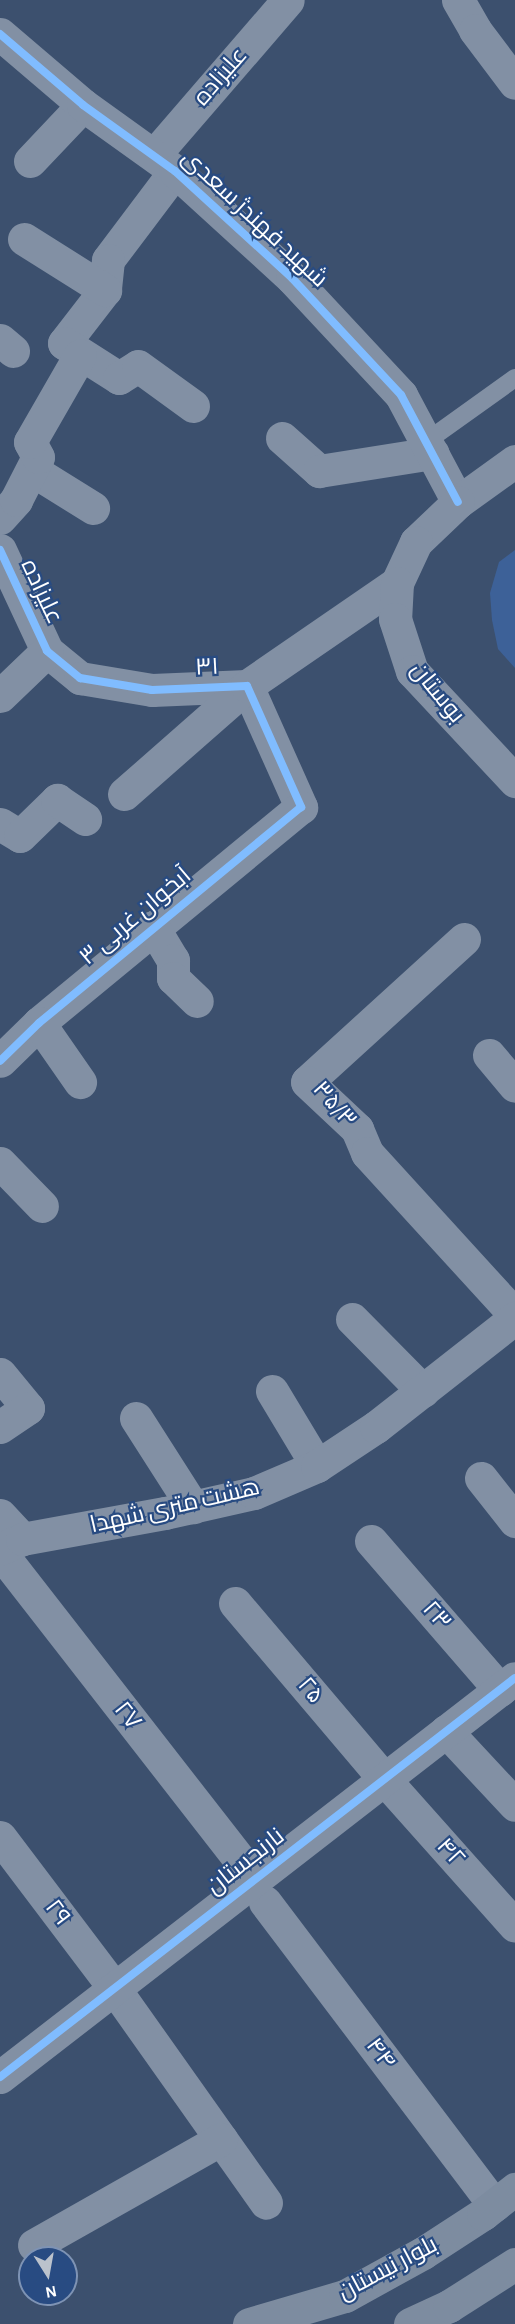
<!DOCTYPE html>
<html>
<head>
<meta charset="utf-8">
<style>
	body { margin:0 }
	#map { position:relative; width:515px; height:2324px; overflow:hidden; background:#3c506e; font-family:"Alegreya Sans",Cairo,sans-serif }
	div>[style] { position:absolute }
	.green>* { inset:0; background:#3d6198 }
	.service>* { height:18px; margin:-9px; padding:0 9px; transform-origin:9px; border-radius:9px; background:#8290a4 }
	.minor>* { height:33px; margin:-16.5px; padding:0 16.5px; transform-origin:16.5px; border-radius:16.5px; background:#8290a4 }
	.tertiary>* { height:33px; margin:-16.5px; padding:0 16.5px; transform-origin:16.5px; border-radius:16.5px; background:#8290a4 }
	.secondary>* { height:33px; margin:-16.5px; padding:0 16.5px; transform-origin:16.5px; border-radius:16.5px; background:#7d8ca0 }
	.cycleway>* { height:8px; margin:-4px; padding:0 4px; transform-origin:4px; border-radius:4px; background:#80bcff }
	span { translate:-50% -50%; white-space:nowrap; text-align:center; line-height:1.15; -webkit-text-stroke:4.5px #284b82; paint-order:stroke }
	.street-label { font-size:24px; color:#fff }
	.north { position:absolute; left:18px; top:2246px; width:60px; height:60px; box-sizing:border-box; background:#284b82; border:2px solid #7e93b4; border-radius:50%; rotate:169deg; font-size:16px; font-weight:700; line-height:24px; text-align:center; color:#fff }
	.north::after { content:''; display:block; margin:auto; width:21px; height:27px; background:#bbc2cc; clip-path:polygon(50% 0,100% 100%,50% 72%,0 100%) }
</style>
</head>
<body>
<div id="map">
	<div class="green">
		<i style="clip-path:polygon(515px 550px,515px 668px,498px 649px,492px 620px,490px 593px,499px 562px)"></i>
	</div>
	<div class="service">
		<i style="left:427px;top:441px;width:108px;rotate:-35.6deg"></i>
	</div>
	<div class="minor">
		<i style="left:458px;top:0;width:34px;rotate:60deg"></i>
		<i style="left:475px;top:30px;width:66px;rotate:53deg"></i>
		<i style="left:155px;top:154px;width:203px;rotate:-49.2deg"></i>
		<i style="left:30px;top:161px;width:77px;rotate:-46.6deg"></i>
		<i style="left:175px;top:171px;width:111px;rotate:127deg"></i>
		<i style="left:108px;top:260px;width:30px;rotate:96deg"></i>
		<i style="left:105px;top:290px;width:67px;rotate:127.7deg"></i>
		<i style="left:64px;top:343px;width:65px;rotate:32.5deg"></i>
		<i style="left:119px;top:378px;width:22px;rotate:-32deg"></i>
		<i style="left:138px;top:366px;width:68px;rotate:36deg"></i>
		<i style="left:24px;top:239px;width:96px;rotate:32.2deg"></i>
		<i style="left:0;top:340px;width:17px;rotate:40deg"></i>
		<i style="left:282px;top:438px;width:50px;rotate:41.7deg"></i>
		<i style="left:319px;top:471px;width:115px;rotate:-9deg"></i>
		<i style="left:32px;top:470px;width:72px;rotate:31.9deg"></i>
		<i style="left:0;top:518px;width:24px;rotate:-48deg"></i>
		<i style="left:16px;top:500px;width:48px;rotate:-62.9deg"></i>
		<i style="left:38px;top:457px;width:17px;rotate:-118deg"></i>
		<i style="left:30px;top:442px;width:100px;rotate:-60.1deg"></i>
		<i style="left:0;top:550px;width:111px;rotate:65deg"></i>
		<i style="left:47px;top:651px;width:43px;rotate:39.3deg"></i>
		<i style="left:80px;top:678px;width:73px;rotate:9.5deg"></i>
		<i style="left:152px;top:690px;width:95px;rotate:-2.4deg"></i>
		<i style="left:247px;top:686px;width:133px;rotate:65.9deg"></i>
		<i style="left:301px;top:807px;width:340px;rotate:140.5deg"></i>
		<i style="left:39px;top:1023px;width:54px;rotate:135.7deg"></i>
		<i style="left:0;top:696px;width:65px;rotate:-43.8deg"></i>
		<i style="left:124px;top:794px;width:164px;rotate:-41.3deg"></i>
		<i style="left:247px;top:686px;width:182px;rotate:-34.5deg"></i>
		<i style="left:0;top:824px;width:23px;rotate:31deg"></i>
		<i style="left:20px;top:836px;width:52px;rotate:-44.2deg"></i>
		<i style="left:57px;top:800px;width:34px;rotate:34deg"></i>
		<i style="left:153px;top:927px;width:39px;rotate:59deg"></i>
		<i style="left:173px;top:960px;width:18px;rotate:90deg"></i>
		<i style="left:173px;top:978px;width:33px;rotate:44deg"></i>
		<i style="left:464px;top:939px;width:212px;rotate:137.7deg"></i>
		<i style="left:307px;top:1082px;width:69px;rotate:43.2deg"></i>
		<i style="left:357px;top:1129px;width:26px;rotate:67deg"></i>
		<i style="left:367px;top:1153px;width:219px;rotate:47.6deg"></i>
		<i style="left:39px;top:1023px;width:72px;rotate:55.2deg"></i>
		<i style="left:489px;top:1055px;width:40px;rotate:50deg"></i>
		<i style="left:0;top:1163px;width:60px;rotate:45.7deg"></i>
		<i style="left:352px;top:1319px;width:101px;rotate:45.4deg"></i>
		<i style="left:0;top:1374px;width:44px;rotate:50.5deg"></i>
		<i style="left:28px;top:1408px;width:34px;rotate:146deg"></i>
		<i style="left:272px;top:1391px;width:87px;rotate:59deg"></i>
		<i style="left:136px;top:1418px;width:106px;rotate:57.4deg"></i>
		<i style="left:481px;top:1478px;width:55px;rotate:51.7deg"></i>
		<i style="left:0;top:1515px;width:33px;rotate:47deg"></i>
		<i style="left:371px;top:1541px;width:197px;rotate:49.1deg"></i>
		<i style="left:0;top:1552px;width:415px;rotate:52.1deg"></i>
		<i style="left:235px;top:1603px;width:232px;rotate:49.7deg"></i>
		<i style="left:385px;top:1780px;width:195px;rotate:48.3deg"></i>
		<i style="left:446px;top:1731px;width:101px;rotate:47deg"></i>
		<i style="left:0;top:1837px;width:189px;rotate:52.9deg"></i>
		<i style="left:114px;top:1988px;width:263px;rotate:54.7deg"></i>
		<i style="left:265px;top:1902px;width:380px;rotate:52.9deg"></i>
		<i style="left:34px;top:2245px;width:215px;rotate:-29.5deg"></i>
	</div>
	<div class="tertiary">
		<i style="left:0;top:34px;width:109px;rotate:40.5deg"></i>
		<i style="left:83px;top:105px;width:113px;rotate:35.7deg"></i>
		<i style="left:175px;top:171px;width:159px;rotate:42.4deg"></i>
		<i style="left:292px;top:278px;width:160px;rotate:47deg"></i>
		<i style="left:401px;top:395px;width:121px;rotate:62deg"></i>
		<i style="left:515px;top:461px;width:70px;rotate:144.3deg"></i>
		<i style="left:458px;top:502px;width:58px;rotate:136.4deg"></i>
		<i style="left:416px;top:542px;width:45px;rotate:114.9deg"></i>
		<i style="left:397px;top:583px;width:36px;rotate:93deg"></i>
		<i style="left:395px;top:619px;width:55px;rotate:71.9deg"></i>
		<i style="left:412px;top:671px;width:151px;rotate:46.9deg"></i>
		<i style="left:0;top:1549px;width:24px;rotate:-24deg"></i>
		<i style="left:22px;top:1539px;width:145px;rotate:-10.3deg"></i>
		<i style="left:165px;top:1513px;width:91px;rotate:-12.7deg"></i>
		<i style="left:254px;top:1493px;width:69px;rotate:-23.2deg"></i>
		<i style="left:317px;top:1466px;width:71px;rotate:-33.5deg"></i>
		<i style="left:376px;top:1427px;width:177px;rotate:-38.1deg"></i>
		<i style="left:0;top:2077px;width:651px;rotate:-37.77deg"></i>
	</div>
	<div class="secondary">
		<i style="left:249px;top:2324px;width:100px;rotate:-16.3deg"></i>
		<i style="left:345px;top:2296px;width:89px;rotate:-28.9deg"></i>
		<i style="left:423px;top:2253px;width:72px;rotate:-33deg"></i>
		<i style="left:483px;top:2214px;width:41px;rotate:-38deg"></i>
		<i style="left:410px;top:2324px;width:43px;rotate:-24.8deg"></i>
		<i style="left:449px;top:2306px;width:78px;rotate:-32.5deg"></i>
	</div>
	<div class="cycleway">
		<i style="left:0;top:34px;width:109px;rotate:40.5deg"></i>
		<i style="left:83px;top:105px;width:113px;rotate:35.7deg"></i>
		<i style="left:175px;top:171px;width:159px;rotate:42.4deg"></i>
		<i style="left:292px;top:278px;width:160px;rotate:47deg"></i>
		<i style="left:401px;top:395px;width:121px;rotate:62deg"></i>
		<i style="left:0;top:550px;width:111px;rotate:65deg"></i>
		<i style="left:47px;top:651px;width:43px;rotate:39.3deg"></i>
		<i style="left:80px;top:678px;width:73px;rotate:9.5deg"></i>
		<i style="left:152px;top:690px;width:95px;rotate:-2.4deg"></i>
		<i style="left:247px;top:686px;width:133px;rotate:65.9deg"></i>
		<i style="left:301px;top:807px;width:340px;rotate:140.5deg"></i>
		<i style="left:39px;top:1023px;width:54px;rotate:135.7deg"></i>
		<i style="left:0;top:2077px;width:651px;rotate:-37.77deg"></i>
	</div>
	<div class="street-label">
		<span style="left:221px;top:77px;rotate:-49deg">علیزاده</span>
		<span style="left:254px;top:219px;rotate:43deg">شهید فهندژ سعدی</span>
		<span style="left:41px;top:592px;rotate:65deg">علیزاده</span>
		<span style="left:207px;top:668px;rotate:-3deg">۳۱</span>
		<span style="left:437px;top:693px;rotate:51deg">بوستان</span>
		<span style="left:136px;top:917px;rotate:-40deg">آبخوان غربی ۳</span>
		<span style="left:334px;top:1105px;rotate:49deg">۳۵/۳</span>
		<span style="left:175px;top:1507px;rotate:-13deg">هشت متری شهدا</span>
		<span style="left:436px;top:1616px;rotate:49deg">۲۳</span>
		<span style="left:310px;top:1691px;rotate:50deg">۲۵</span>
		<span style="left:127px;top:1716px;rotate:52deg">۲۷</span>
		<span style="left:450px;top:1853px;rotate:48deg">۴۲</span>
		<span style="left:246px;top:1862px;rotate:-38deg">نارنجستان</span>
		<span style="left:57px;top:1913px;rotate:53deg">۲۹</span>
		<span style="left:380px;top:2054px;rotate:53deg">۴۴</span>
		<span style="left:388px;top:2269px;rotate:-28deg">بلوار نیستان</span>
	</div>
	<div class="north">N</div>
</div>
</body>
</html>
